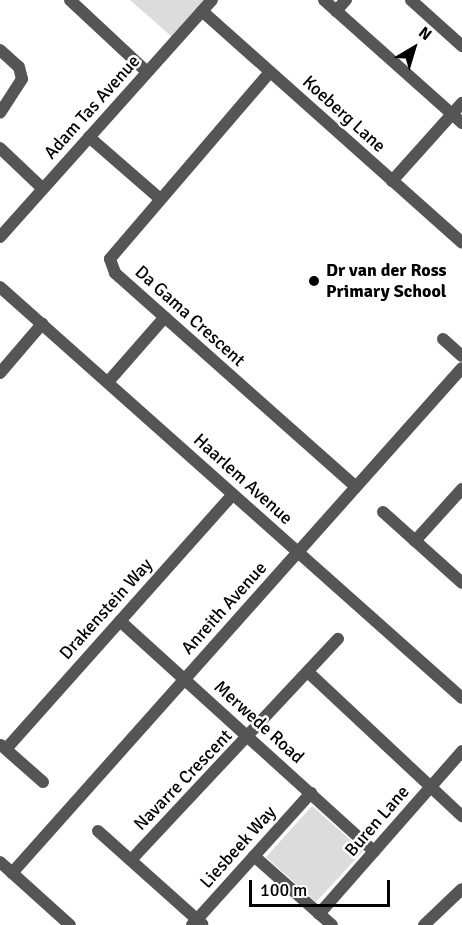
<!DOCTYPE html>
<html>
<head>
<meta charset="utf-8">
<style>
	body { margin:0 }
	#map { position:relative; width:462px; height:925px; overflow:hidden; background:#fff; font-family:Signika,sans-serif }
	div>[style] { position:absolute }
	.green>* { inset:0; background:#dcdcdc }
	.minor>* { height:12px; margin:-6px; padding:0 6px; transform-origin:6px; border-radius:6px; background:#555 }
	.dots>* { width:16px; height:16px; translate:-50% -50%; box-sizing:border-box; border:3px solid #fff; border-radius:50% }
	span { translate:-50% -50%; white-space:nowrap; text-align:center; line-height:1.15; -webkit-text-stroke:5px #fff; paint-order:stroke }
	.street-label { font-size:18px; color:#000 }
	.poi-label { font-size:18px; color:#000; font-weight:700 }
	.left { translate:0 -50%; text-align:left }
	.north { position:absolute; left:384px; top:18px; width:60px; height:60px; -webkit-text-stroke:4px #fff; paint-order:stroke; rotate:38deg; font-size:16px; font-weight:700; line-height:24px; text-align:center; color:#000 }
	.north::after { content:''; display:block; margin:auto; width:21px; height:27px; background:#000; clip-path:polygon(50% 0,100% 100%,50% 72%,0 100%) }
	.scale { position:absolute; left:249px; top:880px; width:141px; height:27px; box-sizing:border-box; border:3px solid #000; border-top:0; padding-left:8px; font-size:18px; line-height:21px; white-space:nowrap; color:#000; -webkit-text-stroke:4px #fff; paint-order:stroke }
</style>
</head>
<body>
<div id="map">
	<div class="green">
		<i style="clip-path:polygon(130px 0,204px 0,172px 37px)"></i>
		<i style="clip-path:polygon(312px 806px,363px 851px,316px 902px,266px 857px)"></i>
	</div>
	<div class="minor">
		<i style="left:70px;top:0;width:105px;rotate:43.1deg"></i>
		<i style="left:324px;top:0;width:185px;rotate:41.7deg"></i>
		<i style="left:411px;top:0;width:69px;rotate:42deg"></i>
		<i style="left:202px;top:11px;width:348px;rotate:41.7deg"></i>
		<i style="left:336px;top:11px;width:15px;rotate:-48deg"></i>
		<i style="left:0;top:50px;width:25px;rotate:42deg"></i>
		<i style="left:19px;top:67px;width:12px;rotate:76deg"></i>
		<i style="left:22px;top:79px;width:40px;rotate:122.9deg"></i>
		<i style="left:270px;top:72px;width:246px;rotate:130.6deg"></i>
		<i style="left:110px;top:259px;width:15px;rotate:70deg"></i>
		<i style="left:115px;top:273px;width:322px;rotate:41.6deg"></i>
		<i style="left:89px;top:137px;width:91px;rotate:41deg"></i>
		<i style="left:0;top:148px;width:59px;rotate:43.6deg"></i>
		<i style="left:392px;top:181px;width:105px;rotate:-48.1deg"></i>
		<i style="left:0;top:237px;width:318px;rotate:-48.2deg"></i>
		<i style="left:0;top:287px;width:618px;rotate:41.66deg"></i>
		<i style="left:443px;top:339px;width:25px;rotate:42deg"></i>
		<i style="left:0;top:373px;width:65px;rotate:-49.4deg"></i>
		<i style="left:108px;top:382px;width:86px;rotate:-48.8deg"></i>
		<i style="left:383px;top:512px;width:106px;rotate:41.9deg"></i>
		<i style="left:415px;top:541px;width:70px;rotate:-47.9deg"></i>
		<i style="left:120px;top:621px;width:343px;rotate:42.2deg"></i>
		<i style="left:308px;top:672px;width:211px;rotate:43.1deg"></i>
		<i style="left:1px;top:745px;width:56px;rotate:41.4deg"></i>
		<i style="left:6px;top:749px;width:341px;rotate:-48.3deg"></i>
		<i style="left:98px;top:831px;width:140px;rotate:41.8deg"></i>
		<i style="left:254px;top:856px;width:104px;rotate:41.5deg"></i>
		<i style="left:131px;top:860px;width:303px;rotate:-46.9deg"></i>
		<i style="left:0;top:862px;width:94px;rotate:42deg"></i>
		<i style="left:12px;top:873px;width:676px;rotate:-48.3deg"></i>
		<i style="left:319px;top:914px;width:217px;rotate:-48.7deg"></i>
		<i style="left:192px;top:925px;width:178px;rotate:-48deg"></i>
		<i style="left:424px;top:925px;width:52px;rotate:-43.5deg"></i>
	</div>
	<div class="dots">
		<i style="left:314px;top:281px;background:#000"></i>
	</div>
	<div class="street-label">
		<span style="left:92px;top:107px;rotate:-48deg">Adam Tas Avenue</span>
		<span style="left:344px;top:114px;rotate:42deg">Koeberg Lane</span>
		<span style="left:190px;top:316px;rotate:42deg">Da Gama Crescent</span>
		<span style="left:243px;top:479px;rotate:42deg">Haarlem Avenue</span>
		<span style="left:224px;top:608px;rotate:-48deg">Anreith Avenue</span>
		<span style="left:106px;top:609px;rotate:-48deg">Drakenstein Way</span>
		<span style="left:259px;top:722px;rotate:42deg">Merwede Road</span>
		<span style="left:183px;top:780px;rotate:-46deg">Navarre Crescent</span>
		<span style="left:377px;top:821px;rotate:-49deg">Buren Lane</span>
		<span style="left:238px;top:847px;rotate:-48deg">Liesbeek Way</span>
	</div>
	<div class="poi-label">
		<span class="left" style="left:326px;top:281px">Dr van der Ross<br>Primary School</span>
	</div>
	<div class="north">N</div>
	<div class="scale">100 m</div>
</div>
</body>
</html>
